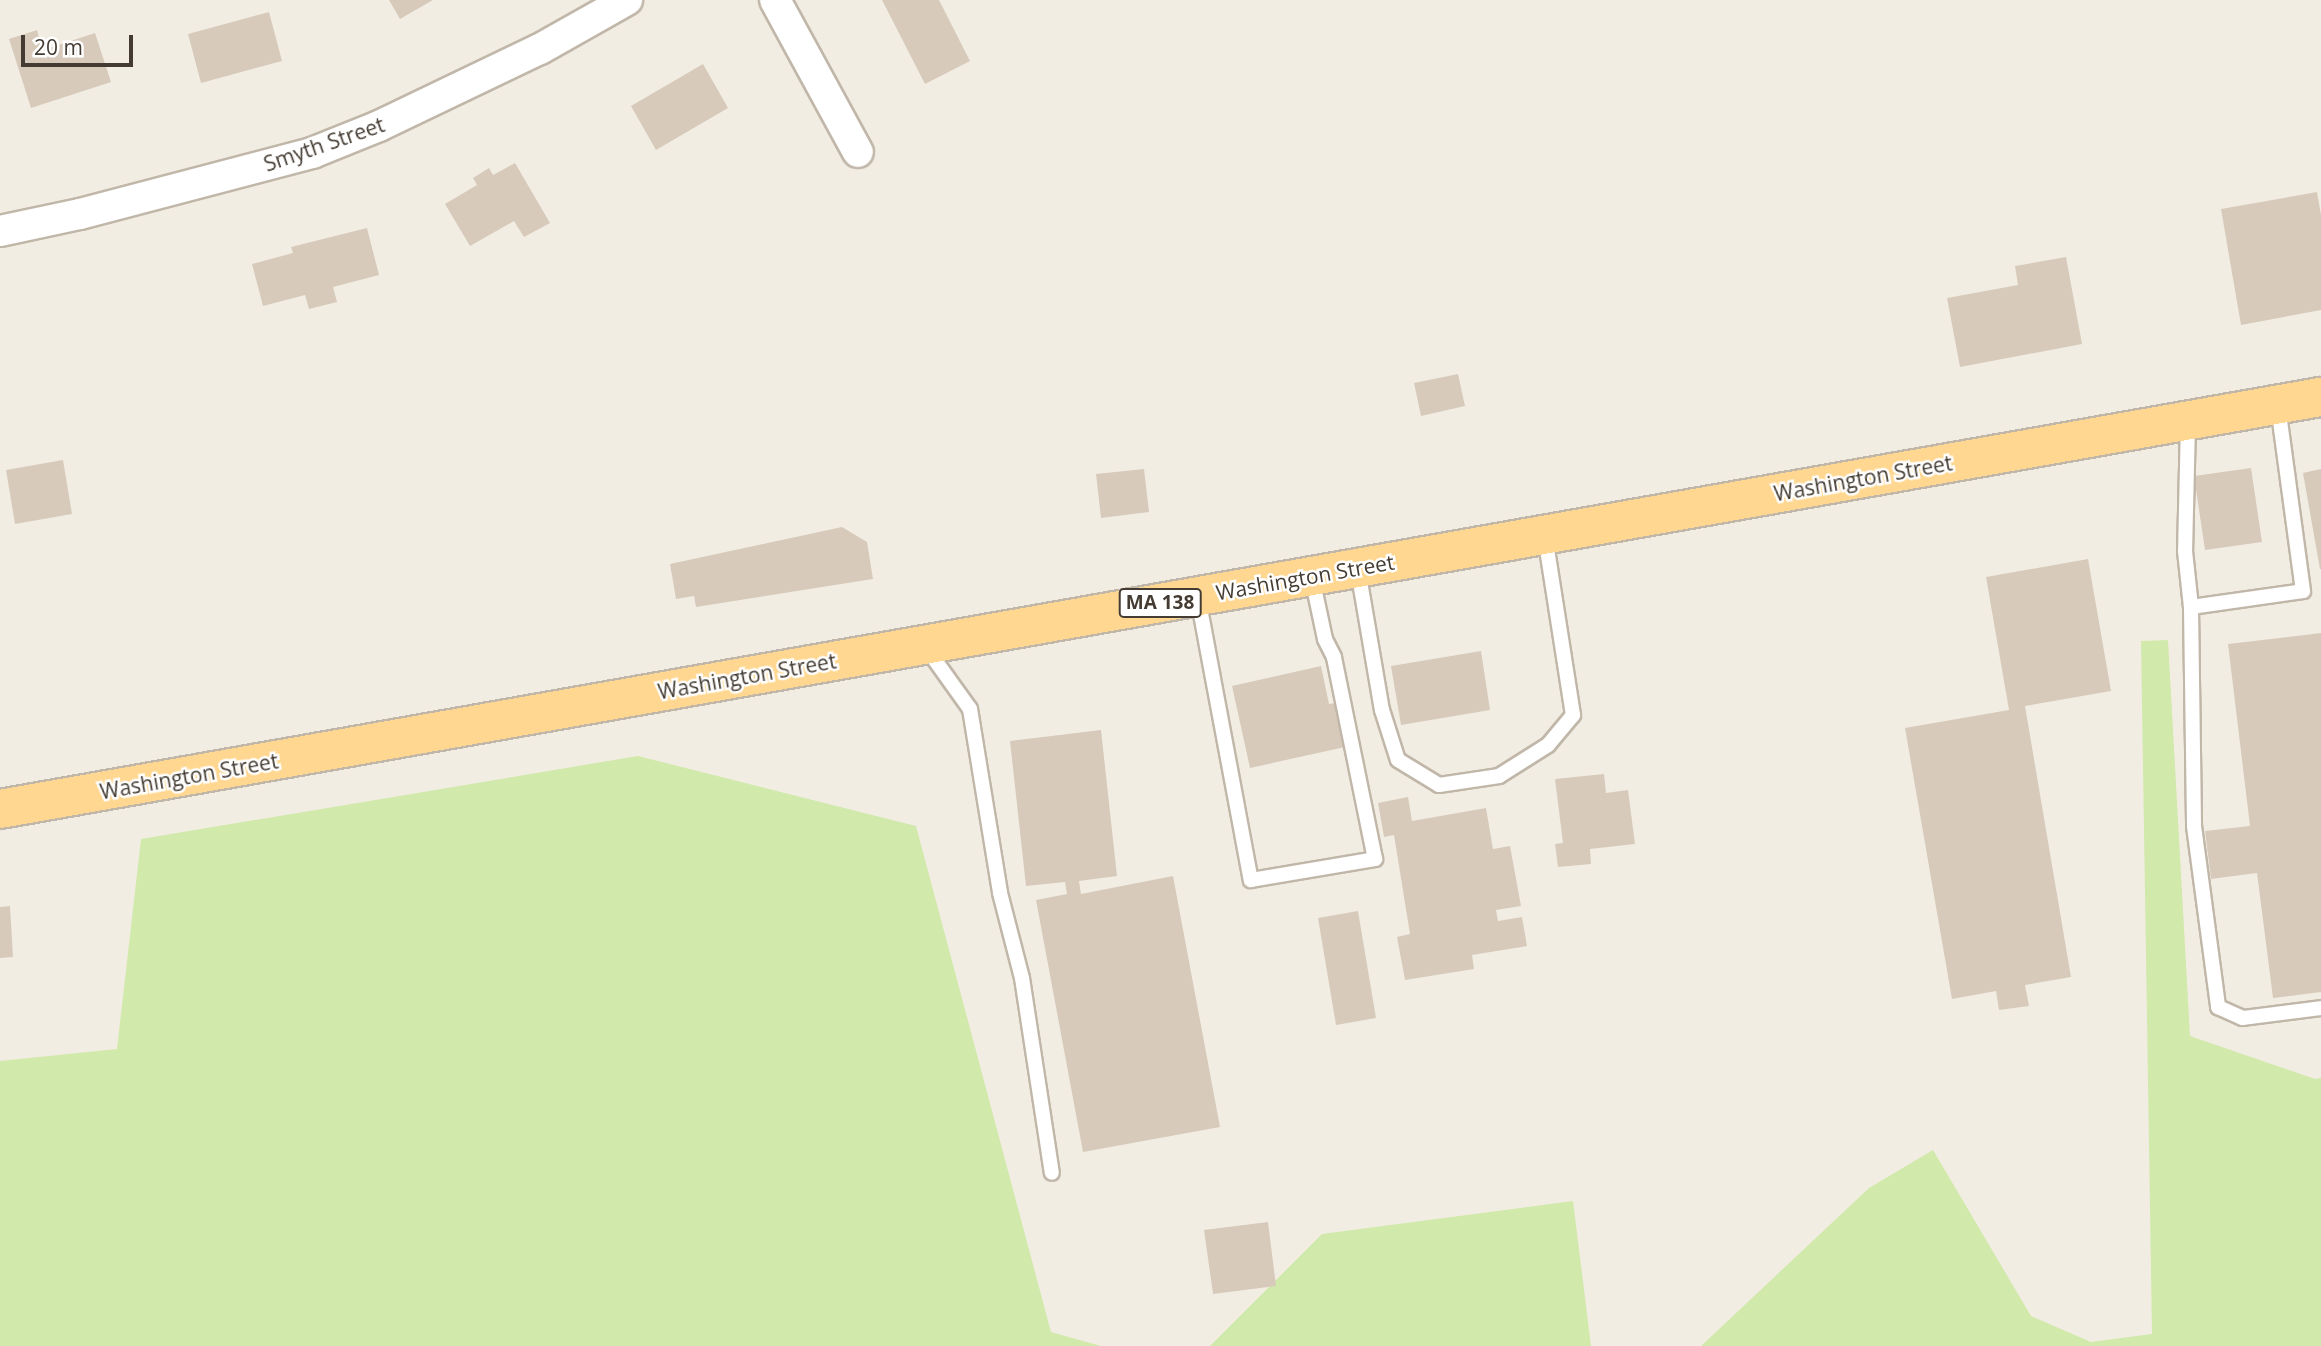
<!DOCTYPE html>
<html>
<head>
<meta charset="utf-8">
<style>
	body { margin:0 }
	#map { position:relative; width:2321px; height:1346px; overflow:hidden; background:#f2ede3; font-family:"Open Sans",sans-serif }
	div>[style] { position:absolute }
	.green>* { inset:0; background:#d1e9aa }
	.building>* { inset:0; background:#d7cabb }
	.roads { filter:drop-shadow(2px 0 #c1b7a9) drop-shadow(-2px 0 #c1b7a9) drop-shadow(0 2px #c1b7a9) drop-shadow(0 -2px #c1b7a9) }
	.lane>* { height:14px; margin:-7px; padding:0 7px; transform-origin:7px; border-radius:7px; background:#fff }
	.street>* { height:30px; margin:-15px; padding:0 15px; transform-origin:15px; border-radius:15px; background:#fff }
	.primary>* { height:38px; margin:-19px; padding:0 19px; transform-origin:19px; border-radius:19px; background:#ffd790 }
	span { translate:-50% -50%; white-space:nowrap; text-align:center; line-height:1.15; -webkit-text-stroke:5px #fff; paint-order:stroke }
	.shield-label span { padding:2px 5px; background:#fff; border:2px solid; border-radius:5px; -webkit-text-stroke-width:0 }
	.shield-label { font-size:19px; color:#443c33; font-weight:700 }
	.street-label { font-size:21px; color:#443c33 }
	.scale { position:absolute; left:21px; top:35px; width:112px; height:32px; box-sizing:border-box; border:4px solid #443c33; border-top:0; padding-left:9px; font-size:21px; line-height:24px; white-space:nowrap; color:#443c33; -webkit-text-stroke:5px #fff; paint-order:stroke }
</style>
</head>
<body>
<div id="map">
	<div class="green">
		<i style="clip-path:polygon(2168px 640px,2190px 1036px,2315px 1079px,2321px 1078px,2321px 1346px,1701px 1346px,1869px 1188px,1933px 1150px,2031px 1316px,2091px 1342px,2152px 1334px,2141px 641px)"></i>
		<i style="clip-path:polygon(638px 756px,916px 826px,1051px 1332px,1101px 1346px,0 1346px,0 1061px,117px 1049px,141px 839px)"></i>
		<i style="clip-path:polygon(1573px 1201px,1591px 1346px,1210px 1346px,1322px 1234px)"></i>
	</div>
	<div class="building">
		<i style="clip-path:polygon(389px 0,433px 0,400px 19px)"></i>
		<i style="clip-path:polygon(882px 0,939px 0,970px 61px,925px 84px)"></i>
		<i style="clip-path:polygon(269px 12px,282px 61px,201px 83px,188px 34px)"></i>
		<i style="clip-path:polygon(37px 30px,43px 50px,95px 33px,111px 82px,31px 108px,9px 39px)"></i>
		<i style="clip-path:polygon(703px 64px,728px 108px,656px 150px,631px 106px)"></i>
		<i style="clip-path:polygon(515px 163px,550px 223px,524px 237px,514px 221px,470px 246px,445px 204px,477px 185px,473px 178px,489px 168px,493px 175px)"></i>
		<i style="clip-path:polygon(2317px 192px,2321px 215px,2321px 310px,2241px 325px,2221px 209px)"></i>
		<i style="clip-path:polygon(367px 228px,379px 275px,333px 287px,337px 302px,309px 309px,305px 295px,263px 306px,252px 264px,293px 253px,291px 247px)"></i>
		<i style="clip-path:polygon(2066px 257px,2082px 344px,1960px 367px,1947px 298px,2018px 285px,2015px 266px)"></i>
		<i style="clip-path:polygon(1458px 374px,1465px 406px,1421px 416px,1414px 383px)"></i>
		<i style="clip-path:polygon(63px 460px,72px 514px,15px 524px,6px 470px)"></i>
		<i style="clip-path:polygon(2251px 468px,2262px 542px,2205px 550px,2194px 476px)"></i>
		<i style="clip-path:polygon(1144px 469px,1149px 512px,1101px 518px,1096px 474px)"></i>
		<i style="clip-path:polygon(2321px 469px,2321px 569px,2320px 569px,2303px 473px)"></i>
		<i style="clip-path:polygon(842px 527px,867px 542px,873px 579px,696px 607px,694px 596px,676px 599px,670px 564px)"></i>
		<i style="clip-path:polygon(2088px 559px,2111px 691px,2025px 706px,2071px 977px,2025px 985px,2029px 1006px,1999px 1010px,1996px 991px,1952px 999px,1905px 728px,2009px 710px,1986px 577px)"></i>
		<i style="clip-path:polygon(2321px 633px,2321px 992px,2273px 998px,2257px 873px,2211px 879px,2205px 831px,2250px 826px,2228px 644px)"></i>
		<i style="clip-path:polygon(1481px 651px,1490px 710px,1401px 725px,1391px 666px)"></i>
		<i style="clip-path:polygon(1321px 666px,1329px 704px,1336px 703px,1345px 747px,1250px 768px,1232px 686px)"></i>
		<i style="clip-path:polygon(1101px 730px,1117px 876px,1079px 881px,1081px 894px,1173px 876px,1220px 1127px,1083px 1152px,1036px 900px,1067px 894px,1065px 882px,1026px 886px,1010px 741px)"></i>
		<i style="clip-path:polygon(1604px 774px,1606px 793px,1628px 790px,1635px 844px,1590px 849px,1591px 864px,1558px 867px,1555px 844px,1563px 843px,1555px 779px)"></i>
		<i style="clip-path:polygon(1408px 797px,1412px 821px,1486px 808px,1493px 849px,1510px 846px,1521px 906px,1496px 910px,1498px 921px,1522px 917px,1527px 946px,1472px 955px,1474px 969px,1405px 980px,1397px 937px,1410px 934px,1394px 835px,1384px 837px,1378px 803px)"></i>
		<i style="clip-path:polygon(10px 906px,13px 957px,0 958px,0 907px)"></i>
		<i style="clip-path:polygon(1358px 911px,1376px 1018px,1336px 1025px,1318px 918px)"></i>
		<i style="clip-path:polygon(1268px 1222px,1276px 1286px,1213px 1294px,1204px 1230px)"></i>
	</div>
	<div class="roads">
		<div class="lane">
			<i style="left:2188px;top:422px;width:129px;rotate:91.3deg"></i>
			<i style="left:2185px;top:551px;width:56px;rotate:83.9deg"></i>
			<i style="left:2191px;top:607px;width:219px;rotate:89.2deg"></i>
			<i style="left:2194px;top:826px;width:183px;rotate:82.4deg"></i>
			<i style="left:2218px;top:1007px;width:27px;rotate:24deg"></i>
			<i style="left:2243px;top:1018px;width:79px;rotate:-7.3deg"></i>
			<i style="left:1358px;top:570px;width:142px;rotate:80.3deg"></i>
			<i style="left:1382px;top:710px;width:52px;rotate:72.3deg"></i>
			<i style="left:1398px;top:760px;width:48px;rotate:31.4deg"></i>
			<i style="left:1439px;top:785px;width:61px;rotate:-8.5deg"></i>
			<i style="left:1499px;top:776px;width:58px;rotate:-32.3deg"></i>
			<i style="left:1548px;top:745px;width:39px;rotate:-50deg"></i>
			<i style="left:1573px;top:715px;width:181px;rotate:-98.9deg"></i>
			<i style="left:1198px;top:598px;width:287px;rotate:79.4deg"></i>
			<i style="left:1251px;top:880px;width:126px;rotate:-9.6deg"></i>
			<i style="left:1375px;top:859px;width:206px;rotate:-101.5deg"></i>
			<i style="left:1334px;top:657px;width:20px;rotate:-117deg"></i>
			<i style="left:1325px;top:639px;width:62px;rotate:-102deg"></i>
			<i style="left:2191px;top:607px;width:113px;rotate:-8.1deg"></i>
			<i style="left:2303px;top:591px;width:187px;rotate:-97.7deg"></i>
			<i style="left:927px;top:649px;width:74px;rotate:54.4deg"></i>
			<i style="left:970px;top:709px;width:186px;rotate:80.7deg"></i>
			<i style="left:1000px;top:893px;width:88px;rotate:75.5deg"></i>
			<i style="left:1022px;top:978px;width:197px;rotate:81.3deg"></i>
		</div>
		<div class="street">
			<i style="left:775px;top:0;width:173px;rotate:61.4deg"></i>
			<i style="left:0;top:231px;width:82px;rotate:-12deg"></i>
			<i style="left:80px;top:214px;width:240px;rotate:-14.7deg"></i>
			<i style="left:312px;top:153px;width:72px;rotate:-21.9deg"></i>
			<i style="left:379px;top:126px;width:178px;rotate:-25.6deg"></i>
			<i style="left:540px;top:49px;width:100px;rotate:-29.4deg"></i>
		</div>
		<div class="primary">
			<i style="left:0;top:809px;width:2357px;rotate:-10.07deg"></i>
		</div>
	</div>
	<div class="shield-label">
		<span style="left:1160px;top:603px">MA 138</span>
	</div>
	<div class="street-label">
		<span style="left:324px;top:144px;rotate:-19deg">Smyth Street</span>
		<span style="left:1863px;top:478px;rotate:-10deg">Washington Street</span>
		<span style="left:1305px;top:577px;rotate:-10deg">Washington Street</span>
		<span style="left:747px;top:676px;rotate:-10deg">Washington Street</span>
		<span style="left:189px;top:776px;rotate:-10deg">Washington Street</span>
	</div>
	<div class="scale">20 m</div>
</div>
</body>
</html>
